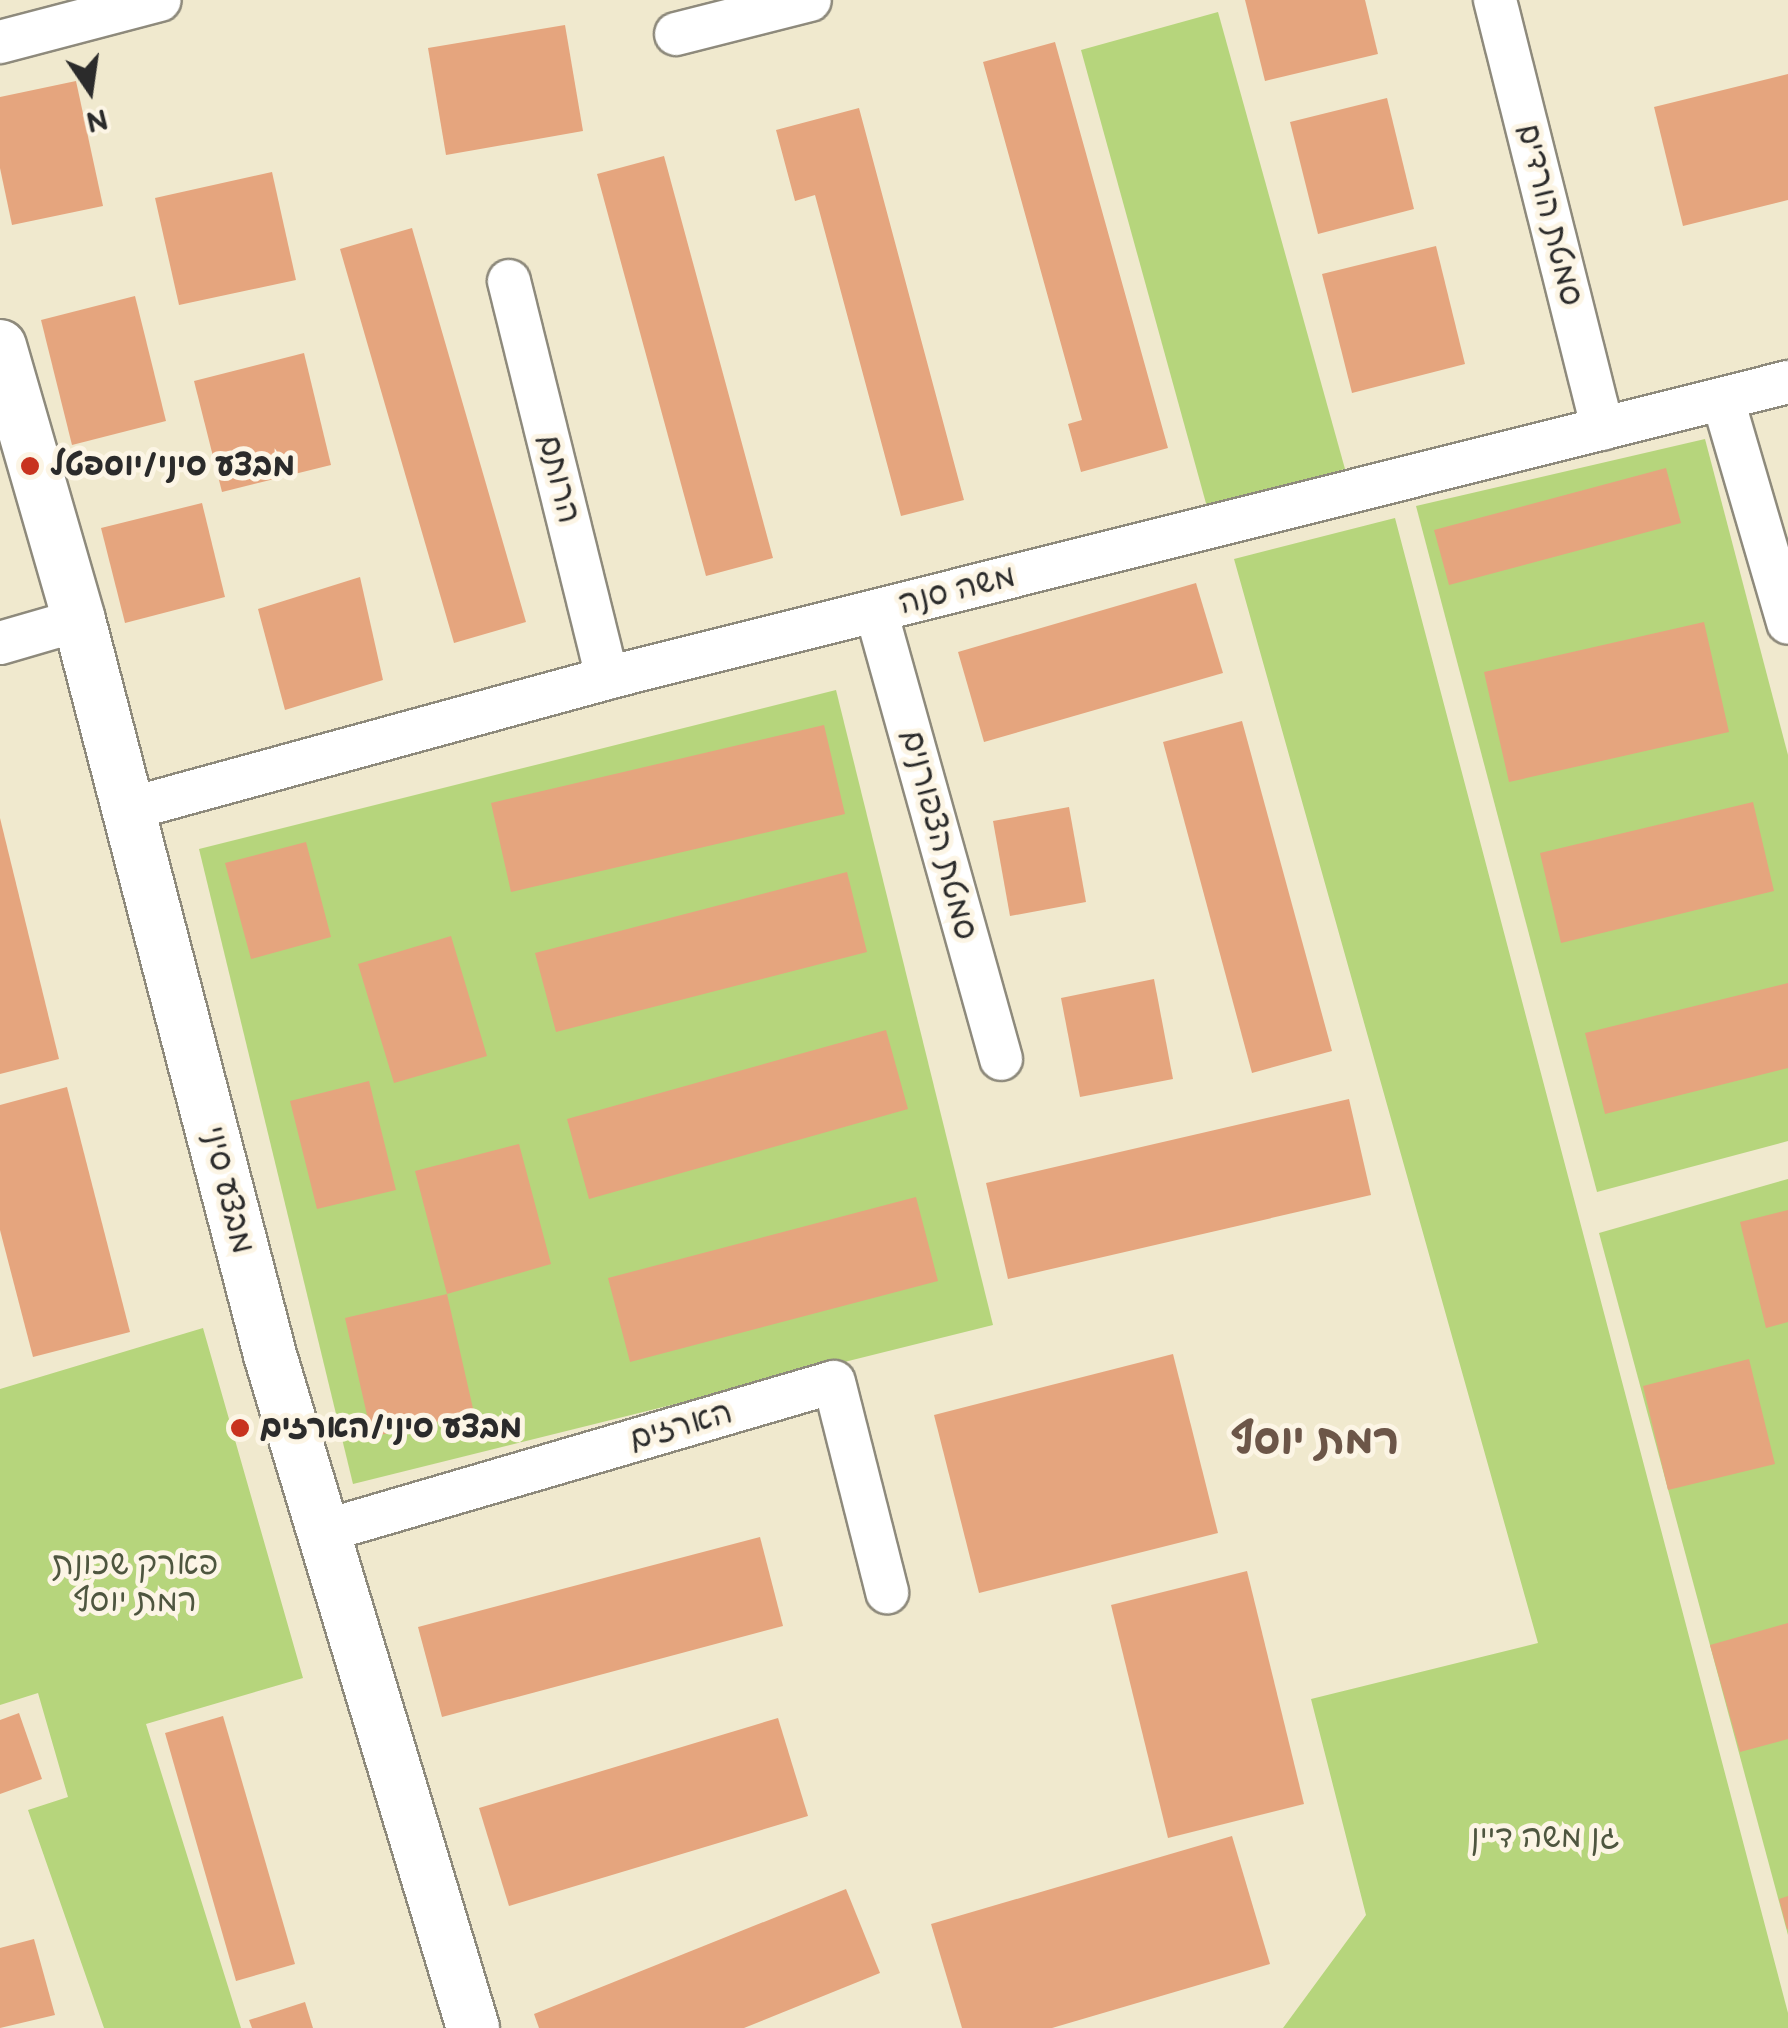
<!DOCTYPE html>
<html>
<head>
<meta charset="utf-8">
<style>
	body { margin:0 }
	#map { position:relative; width:1788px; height:2028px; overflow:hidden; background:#f0e9ce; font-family:"Balsamiq Sans","Playpen Sans Hebrew",sans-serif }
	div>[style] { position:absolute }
	.green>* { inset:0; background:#b6d57c }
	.building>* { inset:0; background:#e5a57e }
	.roads { filter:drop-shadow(2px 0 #8e8a7c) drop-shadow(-2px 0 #8e8a7c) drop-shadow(0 2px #8e8a7c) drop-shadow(0 -2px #8e8a7c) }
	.minor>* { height:42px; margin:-21px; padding:0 21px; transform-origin:21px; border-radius:21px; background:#fff }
	.tertiary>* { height:52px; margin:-26px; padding:0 26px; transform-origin:26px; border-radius:26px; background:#fff }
	.dots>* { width:28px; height:28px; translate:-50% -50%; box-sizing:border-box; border:5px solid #fcf5e5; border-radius:50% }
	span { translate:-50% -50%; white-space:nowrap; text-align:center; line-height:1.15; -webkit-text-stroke:10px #fcf5e5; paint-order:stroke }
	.street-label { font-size:32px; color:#2b2b2b }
	.poi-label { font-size:32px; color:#2b2b2b; font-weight:700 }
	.left { translate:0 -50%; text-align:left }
	.park-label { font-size:32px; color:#4e563f }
	.district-label { font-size:42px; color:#6c5648; font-weight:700 }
	.north { position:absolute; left:40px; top:40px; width:100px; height:100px; -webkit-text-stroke:8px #fcf5e5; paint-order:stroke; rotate:167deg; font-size:28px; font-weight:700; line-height:40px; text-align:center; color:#2b2b2b }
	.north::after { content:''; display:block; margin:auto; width:35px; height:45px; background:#2b2b2b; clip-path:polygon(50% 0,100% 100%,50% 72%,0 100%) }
</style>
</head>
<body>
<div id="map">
	<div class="green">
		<i style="clip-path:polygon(1218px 12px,1345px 469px,1207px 507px,1081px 50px)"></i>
		<i style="clip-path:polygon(1705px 439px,1788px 755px,1788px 1141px,1597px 1192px,1416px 506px)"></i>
		<i style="clip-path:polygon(1395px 518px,1788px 2013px,1788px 2028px,1283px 2028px,1366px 1915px,1311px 1699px,1538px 1643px,1234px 559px)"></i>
		<i style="clip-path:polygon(836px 690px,993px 1325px,353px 1484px,199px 849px)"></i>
		<i style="clip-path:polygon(1788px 1179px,1788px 1935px,1599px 1233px)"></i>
		<i style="clip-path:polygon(203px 1328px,303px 1678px,146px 1724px,241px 2028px,104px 2028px,28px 1810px,68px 1797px,38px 1693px,0 1705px,0 1389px)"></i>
	</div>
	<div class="building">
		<i style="clip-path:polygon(1245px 0,1365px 0,1378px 54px,1265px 81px)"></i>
		<i style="clip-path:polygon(565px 25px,583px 131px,446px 155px,428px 48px)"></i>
		<i style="clip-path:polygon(1055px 42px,1168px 448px,1081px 472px,1068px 424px,1082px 420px,983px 62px)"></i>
		<i style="clip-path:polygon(1788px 74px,1788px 200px,1683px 226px,1654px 107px)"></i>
		<i style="clip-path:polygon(76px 81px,103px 206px,12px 225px,0 168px,0 97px)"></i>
		<i style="clip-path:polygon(1387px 98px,1414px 209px,1318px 234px,1290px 122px)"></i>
		<i style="clip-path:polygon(859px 108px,964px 500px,901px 516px,815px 195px,795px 201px,776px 130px)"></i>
		<i style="clip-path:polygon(664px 156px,773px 558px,706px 576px,597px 174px)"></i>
		<i style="clip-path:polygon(272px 172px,296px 280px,179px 305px,155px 198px)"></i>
		<i style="clip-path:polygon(412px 228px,526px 622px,454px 643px,340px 249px)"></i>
		<i style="clip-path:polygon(1436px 246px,1465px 364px,1352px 393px,1322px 274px)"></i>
		<i style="clip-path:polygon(135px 296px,166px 421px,72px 445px,41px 320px)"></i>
		<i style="clip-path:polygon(304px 353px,331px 465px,222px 492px,194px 381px)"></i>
		<i style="clip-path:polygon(1666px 468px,1681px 523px,1449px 585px,1434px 530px)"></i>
		<i style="clip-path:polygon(202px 503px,225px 597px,125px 623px,101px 528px)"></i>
		<i style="clip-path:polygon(360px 577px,383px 680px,285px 710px,258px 609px)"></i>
		<i style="clip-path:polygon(1196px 583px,1223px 673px,984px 742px,958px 652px)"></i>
		<i style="clip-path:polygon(1704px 622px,1729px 732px,1509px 782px,1484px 672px)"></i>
		<i style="clip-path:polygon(1242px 721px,1332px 1051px,1252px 1073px,1163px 742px)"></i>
		<i style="clip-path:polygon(824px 725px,845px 814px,511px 892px,491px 803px)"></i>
		<i style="clip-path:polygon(1753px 802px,1774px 891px,1561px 943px,1540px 853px)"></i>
		<i style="clip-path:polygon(1069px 807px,1086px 902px,1010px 916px,993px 821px)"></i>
		<i style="clip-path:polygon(0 818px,59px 1059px,0 1074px)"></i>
		<i style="clip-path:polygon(306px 842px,331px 937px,251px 959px,225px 863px)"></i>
		<i style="clip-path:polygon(847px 872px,867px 952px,556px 1032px,535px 953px)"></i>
		<i style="clip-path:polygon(451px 936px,487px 1056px,394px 1083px,358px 964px)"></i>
		<i style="clip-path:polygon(1154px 979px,1173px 1079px,1080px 1097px,1061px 998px)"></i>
		<i style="clip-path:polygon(1788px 983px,1788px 1068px,1605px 1114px,1585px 1033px)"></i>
		<i style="clip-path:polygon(886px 1030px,908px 1109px,589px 1199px,567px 1119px)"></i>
		<i style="clip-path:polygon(369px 1081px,396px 1190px,317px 1209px,290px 1101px)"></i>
		<i style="clip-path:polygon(67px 1087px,130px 1332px,33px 1357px,0 1230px,0 1105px)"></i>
		<i style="clip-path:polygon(1349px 1099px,1371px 1195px,1008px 1279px,986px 1183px)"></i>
		<i style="clip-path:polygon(519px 1144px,551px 1264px,447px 1294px,415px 1171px)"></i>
		<i style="clip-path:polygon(916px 1197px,938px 1281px,630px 1362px,608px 1278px)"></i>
		<i style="clip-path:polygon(1788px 1210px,1788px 1322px,1766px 1328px,1740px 1222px)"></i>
		<i style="clip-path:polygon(447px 1294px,474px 1413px,372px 1437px,345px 1318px)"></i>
		<i style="clip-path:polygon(1173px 1354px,1218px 1533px,979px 1593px,934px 1415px)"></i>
		<i style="clip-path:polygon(1749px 1359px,1775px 1464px,1668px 1490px,1643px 1386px)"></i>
		<i style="clip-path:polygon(760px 1537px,783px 1626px,442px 1717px,418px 1627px)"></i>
		<i style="clip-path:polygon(1247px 1571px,1304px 1804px,1168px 1838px,1111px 1605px)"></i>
		<i style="clip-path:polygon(1788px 1623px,1788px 1739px,1740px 1752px,1710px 1645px)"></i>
		<i style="clip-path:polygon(19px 1713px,42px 1779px,0 1794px,0 1720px)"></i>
		<i style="clip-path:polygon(223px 1716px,295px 1964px,236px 1981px,165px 1733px)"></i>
		<i style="clip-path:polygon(778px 1718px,808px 1816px,509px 1906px,479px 1808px)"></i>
		<i style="clip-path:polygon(1232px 1836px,1270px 1964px,1052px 2028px,962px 2028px,931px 1924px)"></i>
		<i style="clip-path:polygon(846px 1889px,880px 1973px,744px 2028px,539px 2028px,534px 2014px)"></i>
		<i style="clip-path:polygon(1788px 1896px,1788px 1929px,1787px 1929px,1779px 1899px)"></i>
		<i style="clip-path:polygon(34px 1939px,55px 2015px,0 2028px,0 1948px)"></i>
		<i style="clip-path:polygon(305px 2002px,313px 2028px,252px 2028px,249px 2020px)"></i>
	</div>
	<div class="roads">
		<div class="minor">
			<i style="left:1495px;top:0;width:442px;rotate:75.9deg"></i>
			<i style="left:676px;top:34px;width:138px;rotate:-14.2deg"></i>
			<i style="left:0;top:42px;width:165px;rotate:-14.7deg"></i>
			<i style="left:509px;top:281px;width:409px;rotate:76.1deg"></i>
			<i style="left:1723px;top:400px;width:232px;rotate:73.7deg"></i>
			<i style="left:876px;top:611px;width:465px;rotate:74.4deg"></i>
			<i style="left:0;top:643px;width:82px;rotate:-16.2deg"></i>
			<i style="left:129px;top:809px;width:496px;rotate:-15.3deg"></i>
			<i style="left:607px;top:678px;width:1218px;rotate:-14.07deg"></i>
			<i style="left:321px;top:1532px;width:534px;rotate:-16.3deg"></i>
			<i style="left:834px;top:1382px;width:217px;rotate:75.8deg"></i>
		</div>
		<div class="tertiary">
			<i style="left:0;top:346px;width:285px;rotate:73.9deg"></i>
			<i style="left:79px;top:620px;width:759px;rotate:75.43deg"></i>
			<i style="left:270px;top:1355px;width:703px;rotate:73.21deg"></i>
		</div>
	</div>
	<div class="dots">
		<i style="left:30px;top:466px;background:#c8321e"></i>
		<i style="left:240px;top:1428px;background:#c8321e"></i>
	</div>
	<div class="street-label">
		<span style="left:1549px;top:215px;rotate:76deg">סמטת הורדים</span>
		<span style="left:558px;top:479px;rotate:76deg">הרותם</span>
		<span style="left:957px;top:591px;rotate:-14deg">משה סנה</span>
		<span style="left:938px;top:835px;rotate:75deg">סמטת הצפורנים</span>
		<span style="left:227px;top:1190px;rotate:76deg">מבצע סיני</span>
		<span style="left:681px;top:1427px;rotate:-16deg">הארזים</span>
	</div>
	<div class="poi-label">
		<span class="left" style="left:50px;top:466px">מבצע סיני/יוספטל</span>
		<span class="left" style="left:260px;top:1428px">מבצע סיני/הארזים</span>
	</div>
	<div class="park-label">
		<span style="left:135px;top:1584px">פארק שכונת<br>רמת יוסף</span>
		<span style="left:1545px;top:1838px">גן משה דיין</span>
	</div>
	<div class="district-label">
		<span style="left:1315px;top:1441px">רמת יוסף</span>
	</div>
	<div class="north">N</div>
</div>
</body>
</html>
